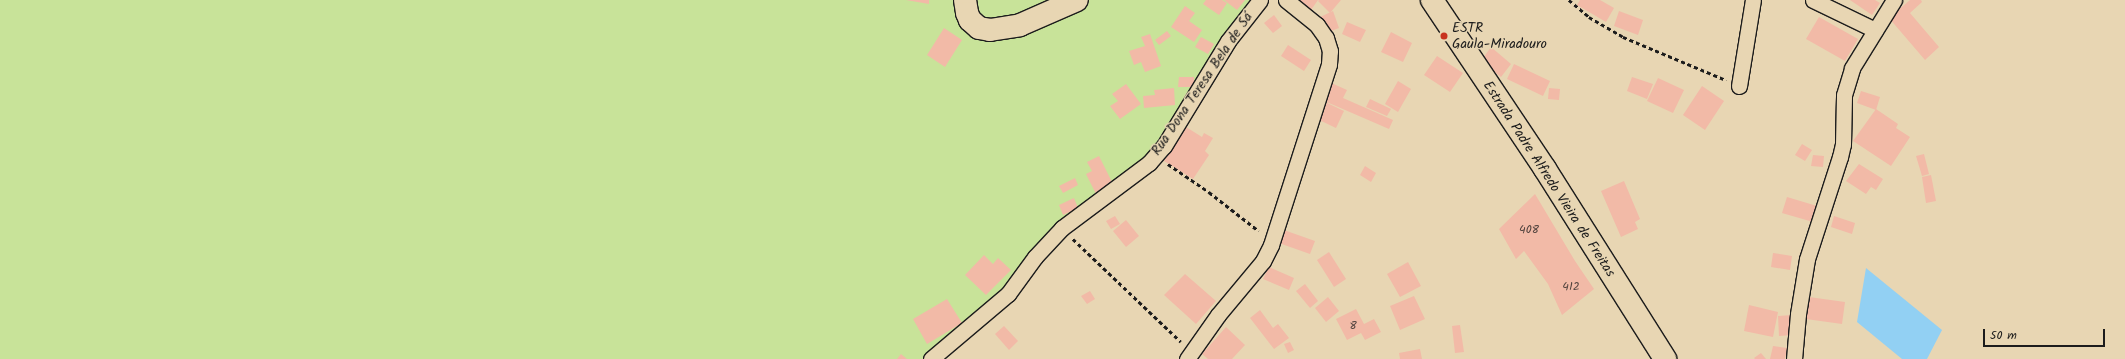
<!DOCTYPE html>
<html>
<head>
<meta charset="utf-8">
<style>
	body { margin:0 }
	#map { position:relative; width:2125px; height:359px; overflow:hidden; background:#e8d6b3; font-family:Kalam,sans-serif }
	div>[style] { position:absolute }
	.green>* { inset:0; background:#c8e399 }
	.water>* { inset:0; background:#92d0f3 }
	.building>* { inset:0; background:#f2baa7 }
	.path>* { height:2.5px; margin-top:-1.25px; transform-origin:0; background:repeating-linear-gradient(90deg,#1c1c1c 0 4px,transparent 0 7px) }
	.roads { filter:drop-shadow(1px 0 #1c1c1c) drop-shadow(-1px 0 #1c1c1c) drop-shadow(0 1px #1c1c1c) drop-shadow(0 -1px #1c1c1c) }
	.street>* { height:15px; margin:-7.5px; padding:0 7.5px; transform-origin:7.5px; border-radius:7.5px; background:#e8d6b3 }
	.secondary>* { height:22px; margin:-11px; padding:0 11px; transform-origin:11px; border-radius:11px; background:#e8d6b3 }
	.dots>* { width:11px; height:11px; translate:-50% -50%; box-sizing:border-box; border:2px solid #e8d6b3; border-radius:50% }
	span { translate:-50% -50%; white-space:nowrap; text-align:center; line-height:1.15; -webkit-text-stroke:3px #e8d6b3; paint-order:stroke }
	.number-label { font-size:12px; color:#52443f }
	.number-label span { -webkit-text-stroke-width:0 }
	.poi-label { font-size:14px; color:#1c1c1c }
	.left { translate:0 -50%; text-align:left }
	.street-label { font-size:14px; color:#1c1c1c }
	.scale { position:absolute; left:1983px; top:329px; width:122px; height:18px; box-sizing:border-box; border:2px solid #1c1c1c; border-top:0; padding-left:5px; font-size:12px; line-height:14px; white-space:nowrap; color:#1c1c1c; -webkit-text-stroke:3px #e8d6b3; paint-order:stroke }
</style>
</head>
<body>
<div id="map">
	<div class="green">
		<i style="clip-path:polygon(0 0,1256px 0,1164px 146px,929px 359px,0 359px)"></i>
	</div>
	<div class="water">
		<i style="clip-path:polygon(1866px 268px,1942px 330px,1927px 359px,1902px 359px,1857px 322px)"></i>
	</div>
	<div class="building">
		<i style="clip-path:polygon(906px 0,929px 0,929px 4px)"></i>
		<i style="clip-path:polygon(1206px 0,1222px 0,1227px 3px,1219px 15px,1203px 4px)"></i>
		<i style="clip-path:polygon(1224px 0,1245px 0,1237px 10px)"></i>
		<i style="clip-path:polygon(1295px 0,1318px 0,1311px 10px)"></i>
		<i style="clip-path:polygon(1319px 0,1341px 0,1330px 13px,1318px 1px)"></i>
		<i style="clip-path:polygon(1580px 0,1600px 0,1614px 8px,1606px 22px,1577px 5px)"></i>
		<i style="clip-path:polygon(1850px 0,1875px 0,1880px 3px,1872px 15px)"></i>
		<i style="clip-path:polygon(1910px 0,1921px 0,1922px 2px,1910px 13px,1939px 47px,1925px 60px,1889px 18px)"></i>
		<i style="clip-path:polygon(1185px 6px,1195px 13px,1189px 21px,1202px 30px,1194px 42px,1171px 27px)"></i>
		<i style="clip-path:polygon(1333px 11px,1339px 28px,1326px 33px,1320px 17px)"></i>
		<i style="clip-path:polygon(1619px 11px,1643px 20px,1638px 35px,1614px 26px)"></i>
		<i style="clip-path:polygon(1274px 15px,1282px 26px,1273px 33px,1264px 23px)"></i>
		<i style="clip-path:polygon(1819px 17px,1858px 39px,1845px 61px,1806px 39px)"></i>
		<i style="clip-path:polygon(1347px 22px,1366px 30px,1360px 42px,1342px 34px)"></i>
		<i style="clip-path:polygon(944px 28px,962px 40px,945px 67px,927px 55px)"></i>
		<i style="clip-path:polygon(1167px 31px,1171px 36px,1159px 45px,1155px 40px)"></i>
		<i style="clip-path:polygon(1391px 32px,1412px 43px,1403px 62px,1381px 52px)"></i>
		<i style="clip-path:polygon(1150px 34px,1161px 66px,1145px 72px,1141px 62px,1134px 65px,1129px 51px,1145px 46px,1141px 37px)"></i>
		<i style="clip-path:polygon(1201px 37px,1214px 44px,1208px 54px,1195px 47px)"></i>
		<i style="clip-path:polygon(1288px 45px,1311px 60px,1304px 71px,1281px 56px)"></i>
		<i style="clip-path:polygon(1491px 47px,1511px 64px,1501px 77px,1481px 61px)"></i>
		<i style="clip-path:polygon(1437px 56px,1463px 73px,1450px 92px,1424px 75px)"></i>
		<i style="clip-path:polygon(1514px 64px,1550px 81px,1543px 96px,1507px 79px)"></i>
		<i style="clip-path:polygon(1179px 77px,1194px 77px,1194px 87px,1178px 87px)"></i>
		<i style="clip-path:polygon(1632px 77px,1653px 84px,1647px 99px,1627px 91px)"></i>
		<i style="clip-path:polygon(1658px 78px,1684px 90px,1673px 113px,1647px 101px)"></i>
		<i style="clip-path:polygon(1398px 81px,1411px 89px,1398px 112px,1385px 104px)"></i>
		<i style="clip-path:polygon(1329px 82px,1347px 90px,1343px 98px,1393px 120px,1389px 129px,1322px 100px)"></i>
		<i style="clip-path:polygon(1126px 84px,1141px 104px,1120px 119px,1110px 106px,1118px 101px,1112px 94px)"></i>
		<i style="clip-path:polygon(1702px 86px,1724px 101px,1705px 130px,1683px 115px)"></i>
		<i style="clip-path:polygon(1174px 88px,1175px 105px,1144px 108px,1143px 96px,1155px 95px,1154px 90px)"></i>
		<i style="clip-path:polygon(1549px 88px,1560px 89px,1559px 100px,1548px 99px)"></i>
		<i style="clip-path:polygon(1861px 91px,1880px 97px,1876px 110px,1857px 103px)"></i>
		<i style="clip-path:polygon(1370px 99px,1391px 109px,1387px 116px,1366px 107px)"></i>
		<i style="clip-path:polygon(1323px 101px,1344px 111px,1336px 128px,1315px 118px)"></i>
		<i style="clip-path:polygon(1876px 109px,1898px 124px,1896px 128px,1910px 137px,1891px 166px,1853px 141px)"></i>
		<i style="clip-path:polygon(1186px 127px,1202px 137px,1204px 133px,1213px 138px,1205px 151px,1209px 155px,1193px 179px,1164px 161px)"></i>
		<i style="clip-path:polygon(1802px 144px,1812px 150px,1805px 161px,1795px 155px)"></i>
		<i style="clip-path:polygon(1924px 154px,1929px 174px,1922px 176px,1916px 156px)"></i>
		<i style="clip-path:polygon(1813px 155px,1824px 156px,1823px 167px,1811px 166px)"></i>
		<i style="clip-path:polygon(1099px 156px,1115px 188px,1097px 196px,1086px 174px,1092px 171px,1087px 162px)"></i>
		<i style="clip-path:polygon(1859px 164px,1883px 179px,1876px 190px,1863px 182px,1871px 187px,1866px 194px,1846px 181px)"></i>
		<i style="clip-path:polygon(1365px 166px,1376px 173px,1371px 182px,1360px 175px)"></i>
		<i style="clip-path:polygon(1931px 175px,1936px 201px,1926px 203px,1922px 177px)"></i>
		<i style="clip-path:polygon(1075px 178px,1078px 185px,1063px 193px,1059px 186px)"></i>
		<i style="clip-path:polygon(1624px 181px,1640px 219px,1635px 222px,1638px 229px,1621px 237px,1601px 191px)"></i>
		<i style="clip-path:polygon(1535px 194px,1575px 261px,1594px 289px,1562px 315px,1548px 284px,1524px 251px,1516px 259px,1499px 229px)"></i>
		<i style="clip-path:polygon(1787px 197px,1817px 206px,1813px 222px,1782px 213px)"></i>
		<i style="clip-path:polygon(1074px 198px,1078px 208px,1063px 215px,1059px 205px)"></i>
		<i style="clip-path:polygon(1115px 216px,1120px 224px,1111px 229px,1106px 221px)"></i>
		<i style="clip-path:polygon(1834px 216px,1855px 223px,1852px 234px,1831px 227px)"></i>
		<i style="clip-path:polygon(1126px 220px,1139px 236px,1126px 247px,1113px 231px)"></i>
		<i style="clip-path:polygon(1281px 229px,1315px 241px,1310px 254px,1276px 242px)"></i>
		<i style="clip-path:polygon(1329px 252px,1346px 279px,1334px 287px,1317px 260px)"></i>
		<i style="clip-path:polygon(1773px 253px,1792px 256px,1790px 270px,1771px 267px)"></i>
		<i style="clip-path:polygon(984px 255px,993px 264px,998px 258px,1011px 270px,986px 295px,965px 275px)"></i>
		<i style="clip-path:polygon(1408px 262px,1421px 286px,1400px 297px,1387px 274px)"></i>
		<i style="clip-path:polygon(1269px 267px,1294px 278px,1289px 290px,1263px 279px)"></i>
		<i style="clip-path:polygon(1185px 274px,1216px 301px,1196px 324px,1164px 295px)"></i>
		<i style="clip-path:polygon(1305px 284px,1318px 301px,1310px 308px,1296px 291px)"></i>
		<i style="clip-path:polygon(1090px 291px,1095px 299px,1087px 304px,1081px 296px)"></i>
		<i style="clip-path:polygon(1414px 296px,1425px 319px,1400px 330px,1390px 306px)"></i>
		<i style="clip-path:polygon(1328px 297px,1339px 311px,1326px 322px,1315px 308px)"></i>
		<i style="clip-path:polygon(1809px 297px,1845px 302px,1842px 324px,1806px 319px)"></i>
		<i style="clip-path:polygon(947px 299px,962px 323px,927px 344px,913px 319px)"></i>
		<i style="clip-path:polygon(1749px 305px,1778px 312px,1773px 337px,1744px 331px)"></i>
		<i style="clip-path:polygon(1356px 309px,1364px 324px,1374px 319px,1381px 332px,1365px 340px,1361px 333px,1347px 340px,1336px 319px)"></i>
		<i style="clip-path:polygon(1260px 310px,1273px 328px,1278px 324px,1289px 338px,1274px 349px,1250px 318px)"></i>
		<i style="clip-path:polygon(1792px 315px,1793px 335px,1779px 336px,1778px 316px)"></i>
		<i style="clip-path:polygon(1460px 325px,1464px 352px,1455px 353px,1452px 326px)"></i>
		<i style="clip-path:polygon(1004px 326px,1018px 341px,1009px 350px,995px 334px)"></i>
		<i style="clip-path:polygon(1226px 327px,1245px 345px,1232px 359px,1208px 359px,1202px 354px)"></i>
		<i style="clip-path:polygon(1290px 342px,1294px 350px,1288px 353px,1284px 344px)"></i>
		<i style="clip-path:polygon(1773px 346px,1787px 348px,1785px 359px,1770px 359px)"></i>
		<i style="clip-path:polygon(1420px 349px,1422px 359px,1400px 359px,1399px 353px)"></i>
		<i style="clip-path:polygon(1761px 353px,1766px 359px,1755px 359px,1754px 358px)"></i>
		<i style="clip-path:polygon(901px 354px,907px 359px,897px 359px)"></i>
	</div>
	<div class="path">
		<i style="left:1569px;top:0;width:26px;rotate:40deg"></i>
		<i style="left:1589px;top:17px;width:39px;rotate:30deg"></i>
		<i style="left:1623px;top:37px;width:112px;rotate:22.7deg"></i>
		<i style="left:1168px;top:164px;width:50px;rotate:34.3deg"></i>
		<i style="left:1209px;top:192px;width:63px;rotate:38deg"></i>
		<i style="left:1073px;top:239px;width:149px;rotate:43.6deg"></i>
	</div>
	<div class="roads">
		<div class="street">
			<i style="left:1813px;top:0;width:69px;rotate:25.8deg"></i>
			<i style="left:1739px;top:86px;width:87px;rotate:-80.8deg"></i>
			<i style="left:931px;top:359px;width:101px;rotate:-40.2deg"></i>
			<i style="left:1008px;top:294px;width:46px;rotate:-53.9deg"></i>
			<i style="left:1035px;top:257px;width:40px;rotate:-47deg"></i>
			<i style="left:1062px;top:228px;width:109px;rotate:-36.8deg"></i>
			<i style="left:1149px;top:163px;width:23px;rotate:-49deg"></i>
			<i style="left:1164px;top:146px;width:123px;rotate:-58.6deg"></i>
			<i style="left:1228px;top:41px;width:52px;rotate:-52deg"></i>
			<i style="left:1187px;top:359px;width:54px;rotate:-54.8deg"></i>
			<i style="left:1218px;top:315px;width:70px;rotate:-50.2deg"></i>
			<i style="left:1263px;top:261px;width:18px;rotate:-63deg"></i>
			<i style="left:1271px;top:245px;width:190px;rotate:-72.2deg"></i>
			<i style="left:1329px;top:64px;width:13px;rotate:-86deg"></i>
			<i style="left:1330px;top:51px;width:14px;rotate:-107deg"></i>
			<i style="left:1326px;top:38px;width:16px;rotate:-125deg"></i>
			<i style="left:1317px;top:25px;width:40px;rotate:-141deg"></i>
			<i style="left:1794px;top:359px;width:45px;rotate:-84.9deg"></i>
			<i style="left:1798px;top:314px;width:56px;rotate:-80.7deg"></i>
			<i style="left:1807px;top:259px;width:107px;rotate:-72.1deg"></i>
			<i style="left:1840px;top:157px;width:13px;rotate:-77deg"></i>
			<i style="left:1843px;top:144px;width:49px;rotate:-88.8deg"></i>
			<i style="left:1844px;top:95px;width:28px;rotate:-73deg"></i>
			<i style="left:1852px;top:68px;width:80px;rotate:-58.3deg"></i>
		</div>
		<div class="secondary">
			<i style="left:965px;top:0;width:13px;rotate:81deg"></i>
			<i style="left:967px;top:13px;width:8px;rotate:67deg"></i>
			<i style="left:970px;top:20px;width:12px;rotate:42deg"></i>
			<i style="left:979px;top:28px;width:11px;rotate:10deg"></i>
			<i style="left:990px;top:30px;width:30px;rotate:-9deg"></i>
			<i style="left:1020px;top:25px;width:62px;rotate:-23.7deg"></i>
			<i style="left:1432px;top:0;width:203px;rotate:56.2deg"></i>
			<i style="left:1545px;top:169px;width:225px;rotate:57.7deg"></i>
		</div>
	</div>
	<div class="dots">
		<i style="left:1444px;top:36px;background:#c8321e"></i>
	</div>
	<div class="number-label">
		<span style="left:1529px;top:230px">408</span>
		<span style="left:1571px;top:287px">412</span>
		<span style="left:1353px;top:326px">8</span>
	</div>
	<div class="poi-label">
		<span class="left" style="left:1452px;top:36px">ESTR<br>Gaula-Miradouro</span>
	</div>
	<div class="street-label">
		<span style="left:1202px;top:84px;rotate:-56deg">Rua Dona Teresa Bela de Sá</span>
		<span style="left:1549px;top:179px;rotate:57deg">Estrada Padre Alfredo Vieira de Freitas</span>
	</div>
	<div class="scale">50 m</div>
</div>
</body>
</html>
